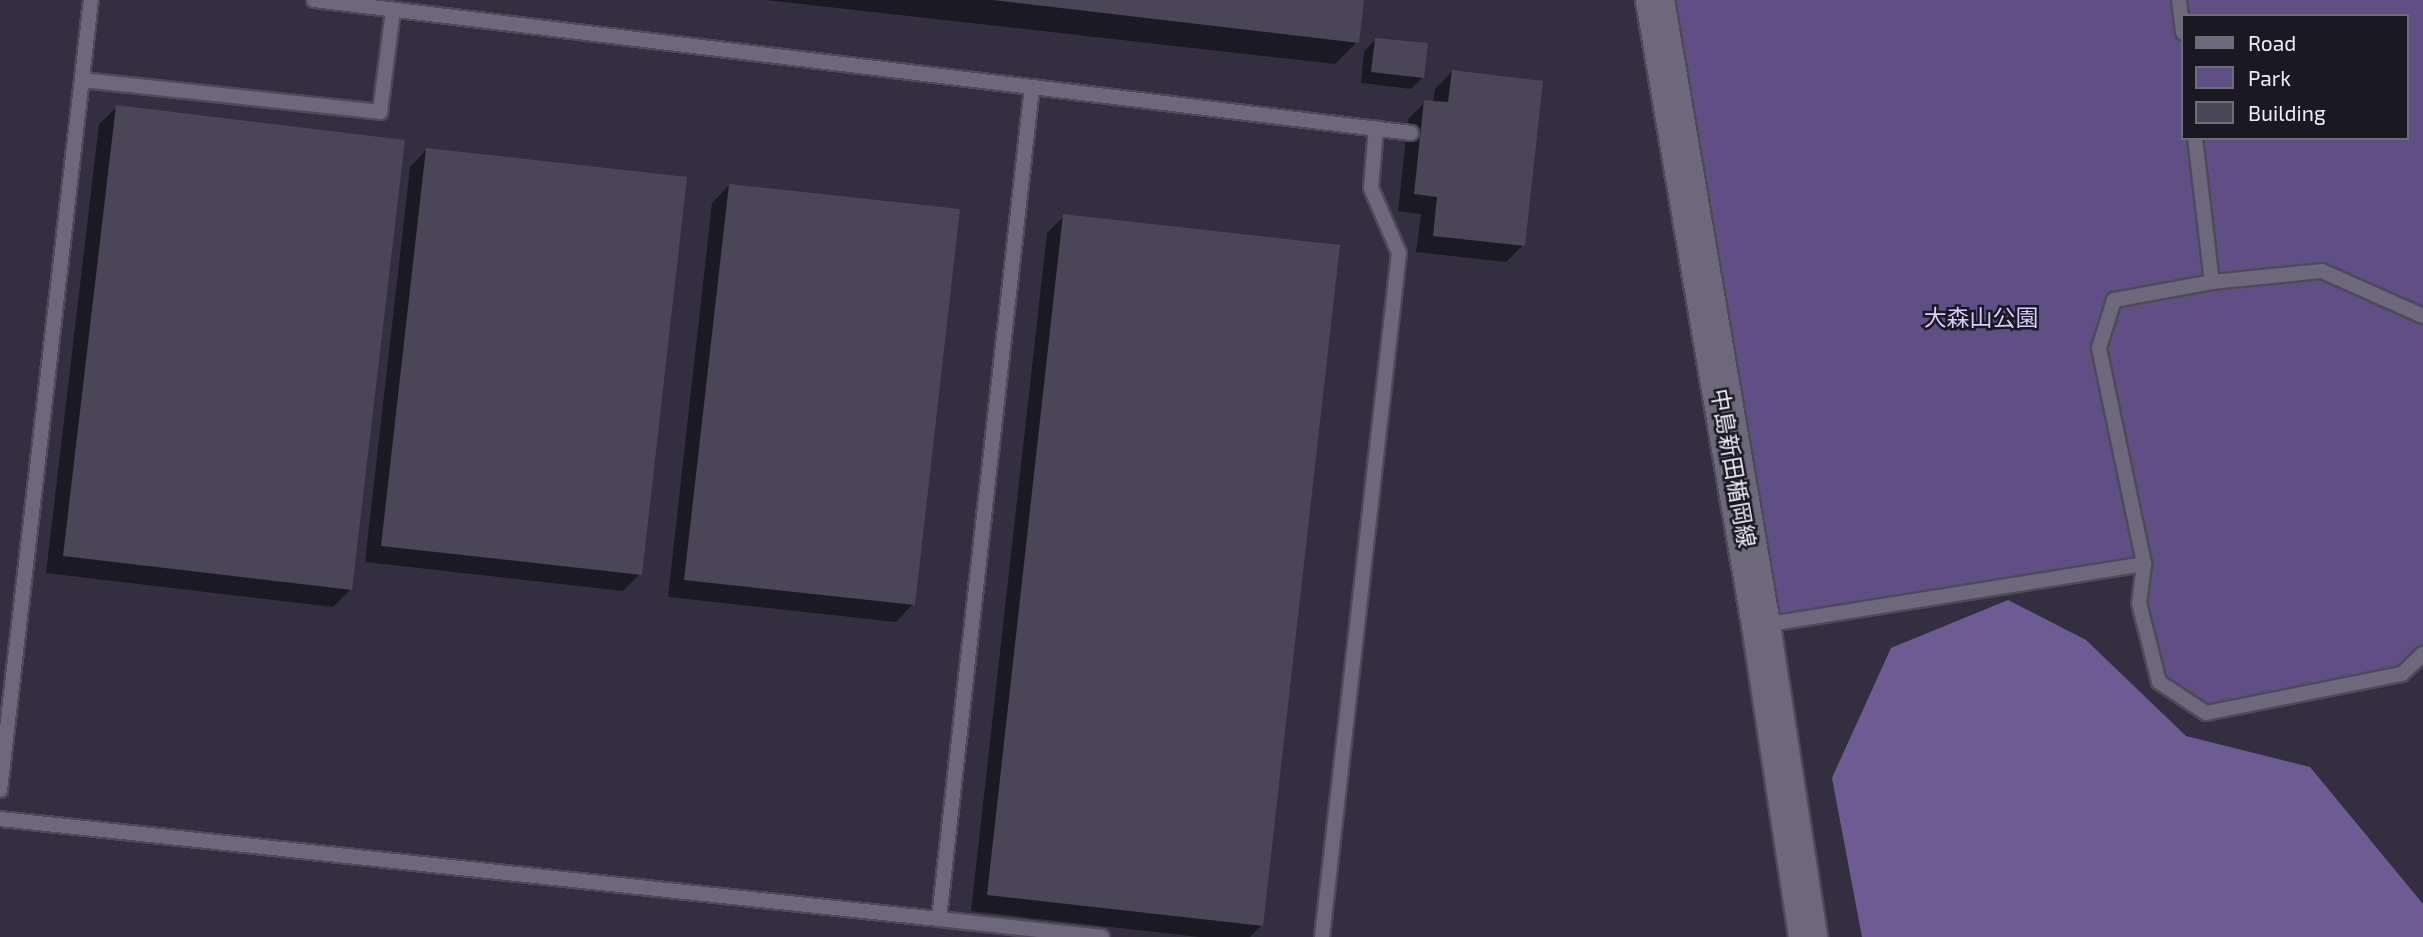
<!DOCTYPE html>
<html>
<head>
<meta charset="utf-8">
<style>
	body { margin:0 }
	#map { position:relative; width:2423px; height:937px; overflow:hidden; background:#342f40; font-family:"Exo 2","Noto Sans JP",sans-serif }
	div>[style] { position:absolute }
	.green>* { inset:0; background:#5f4f84 }
	.forest>* { inset:0; background:#6d5c93 }
	.shadow>* { inset:0; background:#0007 }
	.building>* { inset:0; background:#4a4557 }
	.roads { filter:drop-shadow(2px 0 #4e4a58) drop-shadow(-2px 0 #4e4a58) drop-shadow(0 2px #4e4a58) drop-shadow(0 -2px #4e4a58) }
	.lane>* { height:14px; margin:-7px; padding:0 7px; transform-origin:7px; border-radius:7px; background:#6d687c }
	.secondary>* { height:38px; margin:-19px; padding:0 19px; transform-origin:19px; border-radius:19px; background:#6d687c }
	span { translate:-50% -50%; white-space:nowrap; text-align:center; line-height:1.15; -webkit-text-stroke:5px #1a1820; paint-order:stroke }
	.park-label { font-size:23px; color:#d8cbfd }
	.street-label { font-size:23px; color:#efedf8 }
	.legend { position:absolute; left:2181px; top:14px; width:228px; height:126px; box-sizing:border-box; background:#1a1820; border:2px solid #6f6d76; margin:0; padding:9px 12px; list-style:none; font-size:21px; color:#efedf8 }
	.legend li { display:flex; align-items:center; gap:14px; height:35px }
	.legend b { width:35px; border:2px solid #6f6d76 }
</style>
</head>
<body>
<div id="map">
	<div class="green">
		<i style="clip-path:polygon(evenodd,1677px 0,2423px 0,2423px 654px,2402px 674px,2206px 713px,2159px 682px,2139px 603px,2144px 564px,1761px 625px,1677px 143px,1677px 0,2183px 16px,2407px 16px,2407px 138px,2183px 138px,2183px 16px)"></i>
	</div>
	<div class="forest">
		<i style="clip-path:polygon(2008px 600px,2086px 640px,2186px 736px,2310px 767px,2423px 904px,2423px 937px,1862px 937px,1832px 778px,1891px 648px)"></i>
	</div>
	<div class="shadow">
		<i style="clip-path:polygon(766px 0,1362px 0,1357px 42px,1335px 64px)"></i>
		<i style="clip-path:polygon(1376px 39px,1423px 77px,1411px 89px,1361px 83px,1364px 51px)"></i>
		<i style="clip-path:polygon(1452px 72px,1523px 245px,1506px 262px,1416px 252px,1421px 214px,1398px 211px,1408px 119px,1425px 102px,1433px 102px,1435px 89px)"></i>
		<i style="clip-path:polygon(117px 107px,350px 590px,333px 607px,46px 573px,99px 124px)"></i>
		<i style="clip-path:polygon(427px 149px,640px 574px,623px 591px,365px 562px,410px 167px)"></i>
		<i style="clip-path:polygon(729px 185px,913px 604px,896px 622px,668px 597px,712px 203px)"></i>
		<i style="clip-path:polygon(1064px 216px,1262px 925px,1250px 937px,1199px 937px,971px 911px,1047px 233px)"></i>
	</div>
	<div class="building">
		<i style="clip-path:polygon(993px 0,1364px 0,1359px 43px)"></i>
		<i style="clip-path:polygon(1375px 38px,1428px 43px,1424px 78px,1371px 72px)"></i>
		<i style="clip-path:polygon(1452px 70px,1543px 81px,1525px 246px,1433px 236px,1437px 197px,1414px 194px,1424px 100px,1448px 102px)"></i>
		<i style="clip-path:polygon(116px 105px,405px 140px,352px 590px,63px 556px)"></i>
		<i style="clip-path:polygon(426px 148px,687px 177px,642px 575px,381px 546px)"></i>
		<i style="clip-path:polygon(729px 184px,960px 209px,915px 605px,684px 580px)"></i>
		<i style="clip-path:polygon(1063px 214px,1340px 245px,1263px 926px,987px 895px)"></i>
	</div>
	<div class="roads">
		<div class="lane">
			<i style="left:314px;top:0;width:1105px;rotate:6.91deg"></i>
			<i style="left:2179px;top:0;width:33px;rotate:83deg"></i>
			<i style="left:82px;top:80px;width:300px;rotate:6.1deg"></i>
			<i style="left:380px;top:112px;width:103px;rotate:-82.7deg"></i>
			<i style="left:1032px;top:87px;width:837px;rotate:96.38deg"></i>
			<i style="left:939px;top:919px;width:164px;rotate:6.3deg"></i>
			<i style="left:2195px;top:138px;width:145px;rotate:83.3deg"></i>
			<i style="left:2423px;top:316px;width:111px;rotate:-156deg"></i>
			<i style="left:2322px;top:271px;width:111px;rotate:174.3deg"></i>
			<i style="left:2212px;top:282px;width:100px;rotate:169.6deg"></i>
			<i style="left:2114px;top:300px;width:50px;rotate:107.4deg"></i>
			<i style="left:2099px;top:348px;width:221px;rotate:78.2deg"></i>
			<i style="left:2144px;top:564px;width:39px;rotate:97deg"></i>
			<i style="left:2139px;top:603px;width:81px;rotate:75.8deg"></i>
			<i style="left:2159px;top:682px;width:56px;rotate:33.4deg"></i>
			<i style="left:2206px;top:713px;width:200px;rotate:-11.3deg"></i>
			<i style="left:2402px;top:674px;width:29px;rotate:-44deg"></i>
			<i style="left:1763px;top:625px;width:386px;rotate:-9.1deg"></i>
			<i style="left:0;top:790px;width:795px;rotate:-83.43deg"></i>
			<i style="left:0;top:819px;width:944px;rotate:6.08deg"></i>
			<i style="left:1322px;top:937px;width:688px;rotate:-83.58deg"></i>
			<i style="left:1399px;top:253px;width:71px;rotate:-113.3deg"></i>
			<i style="left:1371px;top:188px;width:60px;rotate:-85.2deg"></i>
		</div>
		<div class="secondary">
			<i style="left:1655px;top:0;width:634px;rotate:80.37deg"></i>
			<i style="left:1761px;top:625px;width:316px;rotate:81.4deg"></i>
		</div>
	</div>
	<div class="park-label">
		<span style="left:1981px;top:317px">大森山公園</span>
	</div>
	<div class="street-label">
		<span style="left:1734px;top:468px;rotate:80deg">中島新田楯岡線</span>
	</div>
	<ul class="legend">
	<li><b style="height:9px;background:#6d687c"></b>Road</li>
	<li><b style="height:19px;background:#5f4f84"></b>Park</li>
	<li><b style="height:19px;background:#4a4557"></b>Building</li>
	</ul>
</div>
</body>
</html>
